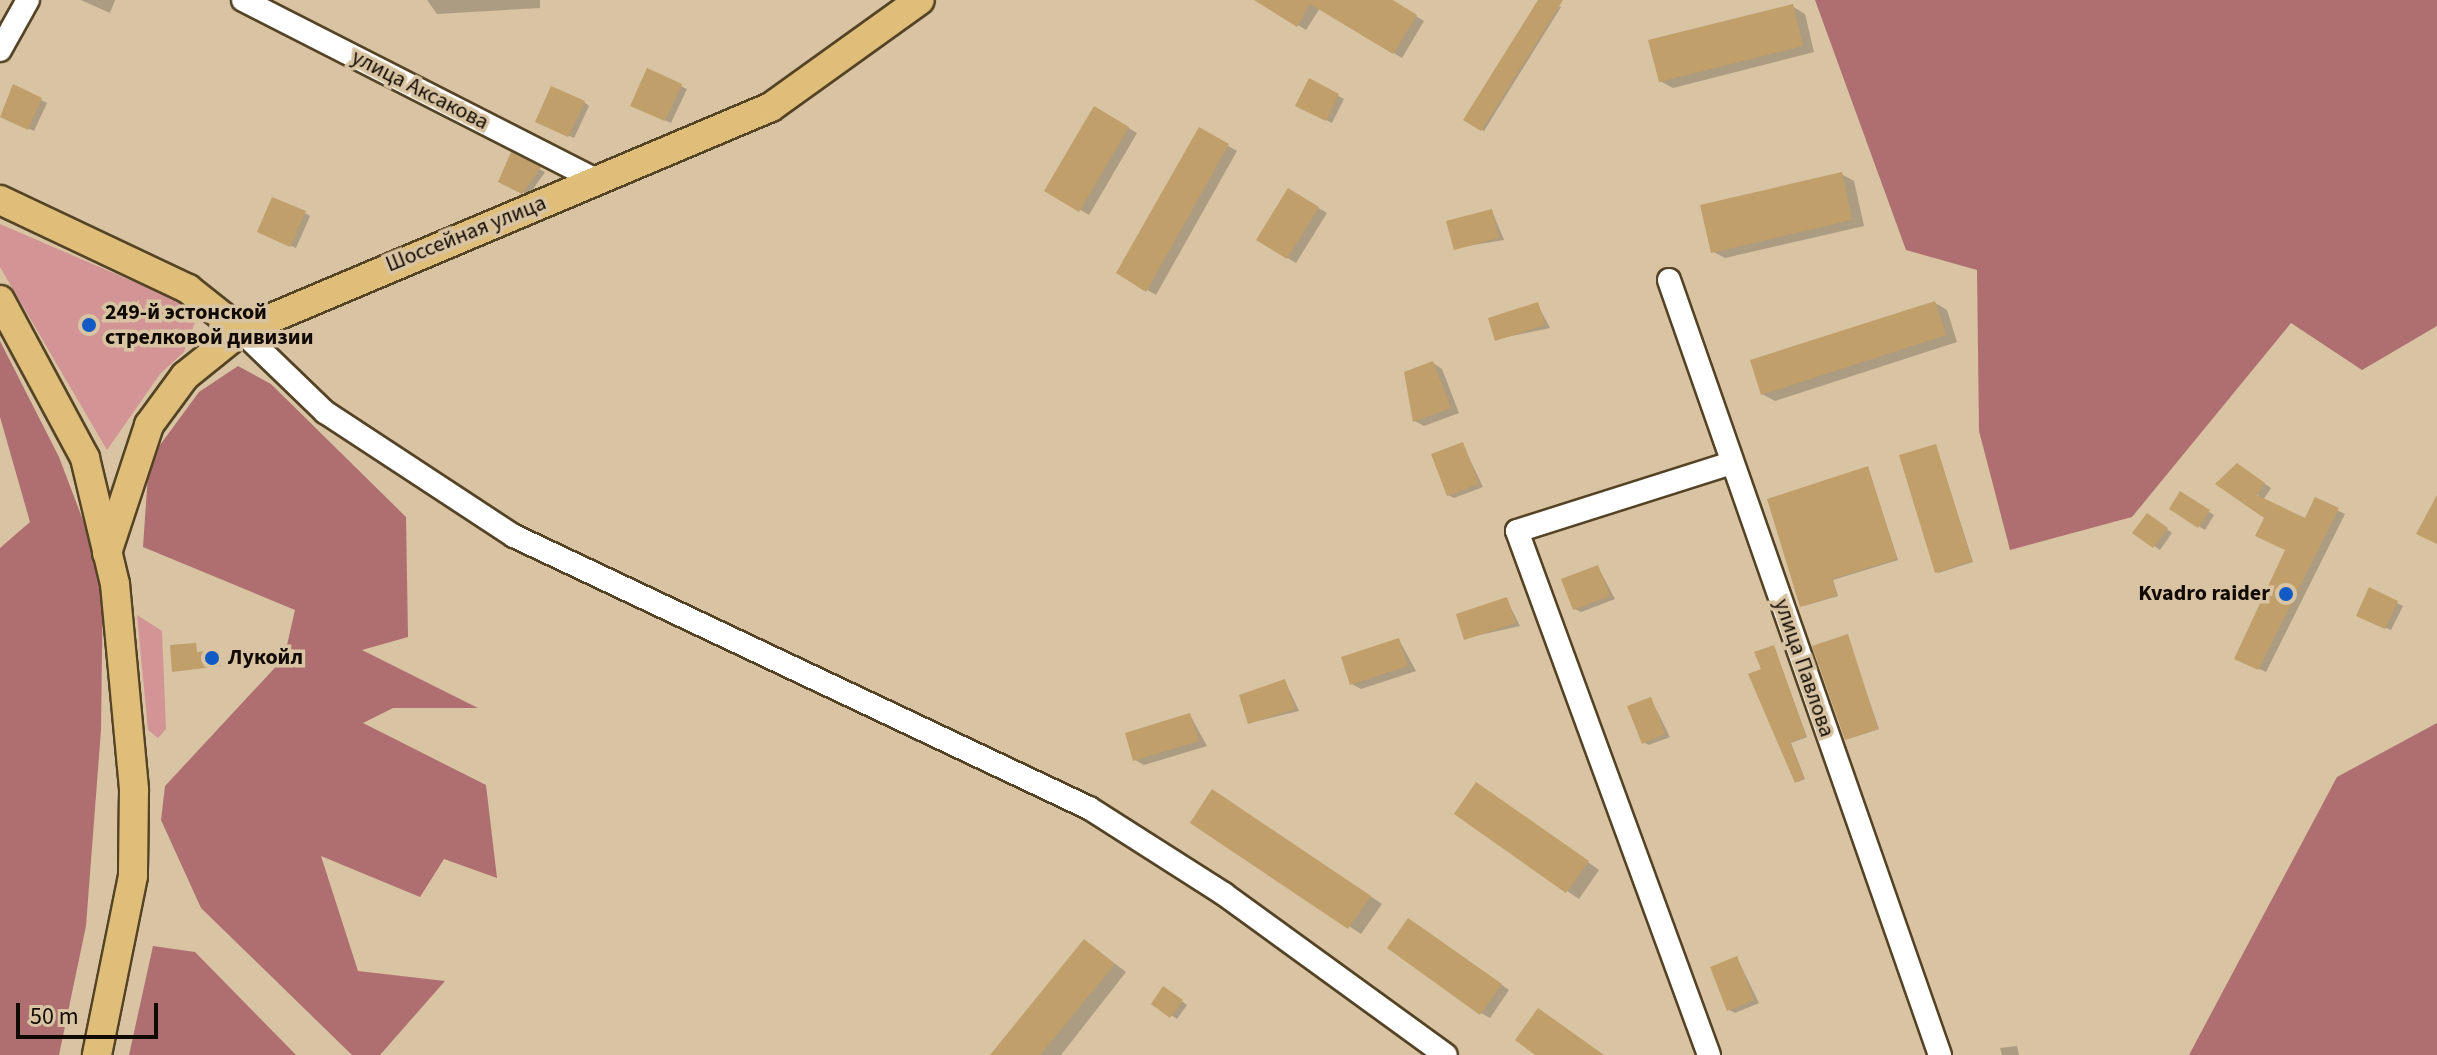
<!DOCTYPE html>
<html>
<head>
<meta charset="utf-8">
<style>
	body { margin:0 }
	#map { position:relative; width:2437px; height:1055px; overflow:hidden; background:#d8c3a2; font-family:"Source Sans 3",sans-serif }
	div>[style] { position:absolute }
	.green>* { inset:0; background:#d29494 }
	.forest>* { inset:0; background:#af6f70 }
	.shadow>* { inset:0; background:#0003 }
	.building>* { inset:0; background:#c09f6a }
	.roads { filter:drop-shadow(2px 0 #544325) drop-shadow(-2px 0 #544325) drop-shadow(0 2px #544325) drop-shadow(0 -2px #544325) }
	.minor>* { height:22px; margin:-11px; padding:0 11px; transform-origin:11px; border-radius:11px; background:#fff }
	.major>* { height:28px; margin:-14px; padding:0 14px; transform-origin:14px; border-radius:14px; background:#dfbe7a }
	.dots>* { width:22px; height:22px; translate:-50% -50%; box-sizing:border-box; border:4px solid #d8c3a2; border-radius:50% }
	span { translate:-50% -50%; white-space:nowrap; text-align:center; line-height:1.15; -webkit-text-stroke:7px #d8c3a2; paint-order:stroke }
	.street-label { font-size:22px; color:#110a02 }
	.poi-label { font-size:22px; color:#110a02; font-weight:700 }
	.left { translate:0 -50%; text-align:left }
	.right { translate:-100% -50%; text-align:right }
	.scale { position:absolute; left:16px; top:1003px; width:142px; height:36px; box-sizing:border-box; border:4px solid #110a02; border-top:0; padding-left:10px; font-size:24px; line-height:28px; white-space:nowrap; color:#110a02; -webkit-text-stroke:6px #d8c3a2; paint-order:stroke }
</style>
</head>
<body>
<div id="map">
	<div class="green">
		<i style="clip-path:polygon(0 224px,183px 303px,195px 322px,184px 352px,160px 374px,107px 450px,0 267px)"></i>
		<i style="clip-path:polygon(137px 615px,162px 631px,166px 729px,158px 738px,148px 730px)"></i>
	</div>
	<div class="forest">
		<i style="clip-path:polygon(1815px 0,2437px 0,2437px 326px,2362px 370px,2291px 323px,2132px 517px,2010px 550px,1979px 431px,1977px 270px,1906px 250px)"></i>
		<i style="clip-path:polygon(0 341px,59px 457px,103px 573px,101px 730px,86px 926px,59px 1055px,0 1055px,0 548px,30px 522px,0 417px)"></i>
		<i style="clip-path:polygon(238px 366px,271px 384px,406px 517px,408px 637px,362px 650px,478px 708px,393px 708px,363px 723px,486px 785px,497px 878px,444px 859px,420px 897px,321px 856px,358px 971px,445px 981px,380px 1055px,352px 1055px,201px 908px,161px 820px,165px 786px,284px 658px,295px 610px,143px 547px,149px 460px,199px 392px)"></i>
		<i style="clip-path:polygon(2437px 723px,2437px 1055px,2189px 1055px,2337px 777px)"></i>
		<i style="clip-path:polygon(153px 946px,195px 952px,296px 1055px,129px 1055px)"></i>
	</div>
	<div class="shadow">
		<i style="clip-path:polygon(81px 0,115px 0,110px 13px)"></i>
		<i style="clip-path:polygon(427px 0,540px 0,540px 8px,437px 14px)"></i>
		<i style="clip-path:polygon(1258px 0,1389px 0,1424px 21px,1402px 58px,1320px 8px,1306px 30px)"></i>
		<i style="clip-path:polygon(1540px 0,1561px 7px,1484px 131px,1466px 119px)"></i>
		<i style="clip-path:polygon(1792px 6px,1805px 14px,1814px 52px,1673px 88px,1660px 81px)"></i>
		<i style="clip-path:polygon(648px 71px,687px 89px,671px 123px,638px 108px)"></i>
		<i style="clip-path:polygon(1310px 81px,1344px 99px,1332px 123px,1298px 105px)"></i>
		<i style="clip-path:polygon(41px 100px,47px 103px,34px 131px,6px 119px)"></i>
		<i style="clip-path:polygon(584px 102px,589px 106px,574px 138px,543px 124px)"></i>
		<i style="clip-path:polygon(1095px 108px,1137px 133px,1089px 215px,1047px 190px)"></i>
		<i style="clip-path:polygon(1200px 130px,1237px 151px,1156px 295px,1119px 273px)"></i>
		<i style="clip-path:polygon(512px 155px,545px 172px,529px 195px,506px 185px)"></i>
		<i style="clip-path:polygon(1841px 174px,1854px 181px,1864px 226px,1725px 258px,1712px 251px)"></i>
		<i style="clip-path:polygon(1288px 190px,1327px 213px,1296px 263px,1258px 240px)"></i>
		<i style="clip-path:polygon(1492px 211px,1504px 240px,1455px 248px)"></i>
		<i style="clip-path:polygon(305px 213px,310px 216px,296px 248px,265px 234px)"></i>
		<i style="clip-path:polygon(1935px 303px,1947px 310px,1957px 342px,1775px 401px,1762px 394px)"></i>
		<i style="clip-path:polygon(1538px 305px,1550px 328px,1497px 339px)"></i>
		<i style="clip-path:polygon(1433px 363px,1442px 369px,1459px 413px,1424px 426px,1415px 421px)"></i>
		<i style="clip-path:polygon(1463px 445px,1483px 487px,1454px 498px,1448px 495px)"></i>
		<i style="clip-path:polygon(1936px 446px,1973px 562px,1938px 573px,1936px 571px)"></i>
		<i style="clip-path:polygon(1868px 468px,1898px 560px,1833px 580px,1838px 596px,1804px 606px)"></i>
		<i style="clip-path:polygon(2245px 470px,2271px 488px,2263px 500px,2306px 520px,2316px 500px,2345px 514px,2266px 672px,2244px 662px,2287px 549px)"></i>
		<i style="clip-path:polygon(2181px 494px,2214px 515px,2205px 530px,2172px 509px)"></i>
		<i style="clip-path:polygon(2153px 519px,2172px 533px,2160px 550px,2135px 532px)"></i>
		<i style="clip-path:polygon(1598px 567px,1615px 599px,1581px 612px,1575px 609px)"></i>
		<i style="clip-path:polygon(2370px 590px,2403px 606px,2391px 630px,2364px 618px)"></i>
		<i style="clip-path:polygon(1507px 600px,1520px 626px,1466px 638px)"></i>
		<i style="clip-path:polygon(1847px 636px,1879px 729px,1848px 739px,1846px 738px)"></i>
		<i style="clip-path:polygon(1399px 640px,1416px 671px,1361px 689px,1352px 684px)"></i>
		<i style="clip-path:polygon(1774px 647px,1807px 737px,1791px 743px,1805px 779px,1798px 782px,1764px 671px)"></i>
		<i style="clip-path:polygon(1285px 681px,1299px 711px,1250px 723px)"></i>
		<i style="clip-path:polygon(1651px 699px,1670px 737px,1649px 745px,1643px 742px)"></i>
		<i style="clip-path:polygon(1190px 715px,1207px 746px,1144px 765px,1135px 760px)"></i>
		<i style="clip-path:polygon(1489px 792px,1599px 870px,1579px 899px,1456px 814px)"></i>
		<i style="clip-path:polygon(1225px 799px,1382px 904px,1361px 934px,1193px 822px)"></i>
		<i style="clip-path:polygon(1418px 925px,1509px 990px,1490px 1018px,1481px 1013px)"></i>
		<i style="clip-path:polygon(1085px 941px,1126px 972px,1061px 1055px,992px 1055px)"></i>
		<i style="clip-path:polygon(1737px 958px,1759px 1003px,1735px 1013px,1729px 1010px)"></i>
		<i style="clip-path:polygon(1169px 992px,1187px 1005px,1177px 1019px,1153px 1003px)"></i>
		<i style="clip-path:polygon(2017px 1046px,2019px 1055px,2002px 1055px,2000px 1048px)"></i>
	</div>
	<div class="building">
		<i style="clip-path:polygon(1254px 0,1393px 0,1417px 15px,1393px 54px,1310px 4px,1297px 27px)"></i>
		<i style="clip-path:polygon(1538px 0,1563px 0,1481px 131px,1463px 120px)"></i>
		<i style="clip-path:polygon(1793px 4px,1803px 46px,1659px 82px,1648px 40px)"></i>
		<i style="clip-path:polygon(647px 68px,682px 84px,665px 121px,630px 106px)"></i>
		<i style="clip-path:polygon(1309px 78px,1339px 94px,1326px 121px,1295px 106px)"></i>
		<i style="clip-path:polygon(13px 84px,42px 98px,28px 130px,0 117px)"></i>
		<i style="clip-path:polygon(551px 86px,585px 101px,568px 137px,535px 122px)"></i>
		<i style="clip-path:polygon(1094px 106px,1129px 127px,1079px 212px,1044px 191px)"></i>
		<i style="clip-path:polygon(1199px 127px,1229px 144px,1146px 292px,1116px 273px)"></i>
		<i style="clip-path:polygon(511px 152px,541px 167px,522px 194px,498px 182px)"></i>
		<i style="clip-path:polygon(1842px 172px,1852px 220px,1711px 253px,1700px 205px)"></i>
		<i style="clip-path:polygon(1288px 188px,1319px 207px,1287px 259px,1256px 240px)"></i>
		<i style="clip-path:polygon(272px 197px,306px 211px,290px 247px,257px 232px)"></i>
		<i style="clip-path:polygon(1492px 209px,1499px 238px,1454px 250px,1446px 221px)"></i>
		<i style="clip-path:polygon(1935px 301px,1946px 335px,1761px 395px,1750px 360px)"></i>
		<i style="clip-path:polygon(1538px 302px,1545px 325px,1495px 341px,1488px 318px)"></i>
		<i style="clip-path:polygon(1433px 361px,1451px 408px,1413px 422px,1404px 372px)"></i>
		<i style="clip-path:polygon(1463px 442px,1479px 484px,1447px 496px,1431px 454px)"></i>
		<i style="clip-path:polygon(1936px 444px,1972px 561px,1935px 573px,1899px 455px)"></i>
		<i style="clip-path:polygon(2237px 463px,2265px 483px,2257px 495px,2305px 518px,2315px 497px,2339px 508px,2258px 670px,2234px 659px,2285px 550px,2255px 536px,2264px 518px,2215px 484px)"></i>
		<i style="clip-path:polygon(1868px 466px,1897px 559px,1832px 579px,1837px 595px,1800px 607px,1767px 499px)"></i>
		<i style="clip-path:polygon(2180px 491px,2210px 510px,2198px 528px,2169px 509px)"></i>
		<i style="clip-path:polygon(2437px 495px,2437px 544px,2416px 534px)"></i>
		<i style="clip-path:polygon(2147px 513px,2168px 528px,2153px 548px,2132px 533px)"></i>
		<i style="clip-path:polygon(1598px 565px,1610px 596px,1573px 610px,1561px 579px)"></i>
		<i style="clip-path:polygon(2369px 587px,2398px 601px,2385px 629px,2356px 616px)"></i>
		<i style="clip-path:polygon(1507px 597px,1516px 623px,1464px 640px,1456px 614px)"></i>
		<i style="clip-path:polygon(1848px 634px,1878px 729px,1845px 740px,1812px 646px)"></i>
		<i style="clip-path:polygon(1399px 638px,1408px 666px,1350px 685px,1341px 657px)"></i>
		<i style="clip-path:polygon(196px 643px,197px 652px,218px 649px,221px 666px,172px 672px,170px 645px)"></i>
		<i style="clip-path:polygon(1774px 645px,1806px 736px,1790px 742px,1804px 778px,1795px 783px,1748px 674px,1761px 669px,1754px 652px)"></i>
		<i style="clip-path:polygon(1285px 679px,1295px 709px,1248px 724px,1239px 695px)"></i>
		<i style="clip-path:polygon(1651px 697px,1665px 734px,1642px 744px,1627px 706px)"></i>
		<i style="clip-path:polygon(1190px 713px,1199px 741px,1133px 761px,1125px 733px)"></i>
		<i style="clip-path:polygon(1476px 782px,1589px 861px,1566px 893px,1454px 814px)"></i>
		<i style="clip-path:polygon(1212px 789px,1371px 896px,1348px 929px,1190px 823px)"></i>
		<i style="clip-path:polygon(1408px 918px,1502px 984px,1480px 1015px,1387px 948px)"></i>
		<i style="clip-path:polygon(1084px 939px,1115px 964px,1040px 1055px,990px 1055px)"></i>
		<i style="clip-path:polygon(1737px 956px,1754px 1000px,1727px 1011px,1710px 967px)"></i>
		<i style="clip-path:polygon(1163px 986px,1183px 1000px,1170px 1018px,1151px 1004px)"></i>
		<i style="clip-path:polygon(1538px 1008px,1604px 1055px,1535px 1055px,1515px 1040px)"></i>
	</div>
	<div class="roads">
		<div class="minor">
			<i style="left:243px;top:0;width:397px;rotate:27deg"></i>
			<i style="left:0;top:50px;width:57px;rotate:-60.8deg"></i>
			<i style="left:1669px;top:280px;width:821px;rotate:70.73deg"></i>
			<i style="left:241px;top:331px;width:117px;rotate:44deg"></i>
			<i style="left:325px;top:412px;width:226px;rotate:33.3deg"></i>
			<i style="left:514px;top:536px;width:636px;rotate:25.32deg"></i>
			<i style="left:1089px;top:808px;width:160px;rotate:32.5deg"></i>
			<i style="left:1224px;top:894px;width:274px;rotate:36deg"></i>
			<i style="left:1709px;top:1055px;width:558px;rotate:-110.12deg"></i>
			<i style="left:1517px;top:531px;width:225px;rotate:-17.6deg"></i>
		</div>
		<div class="major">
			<i style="left:0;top:200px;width:208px;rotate:25.3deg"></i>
			<i style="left:188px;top:289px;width:68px;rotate:38.4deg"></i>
			<i style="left:0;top:300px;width:179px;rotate:61.7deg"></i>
			<i style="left:85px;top:458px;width:130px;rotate:76.6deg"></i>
			<i style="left:115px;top:584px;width:207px;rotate:84.7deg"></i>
			<i style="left:134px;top:790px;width:86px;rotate:90.7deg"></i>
			<i style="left:133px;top:876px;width:183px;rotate:101.4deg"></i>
			<i style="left:107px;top:553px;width:135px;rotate:-71.8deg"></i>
			<i style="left:149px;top:425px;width:61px;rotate:-53.7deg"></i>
			<i style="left:185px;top:376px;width:72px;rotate:-38.8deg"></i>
			<i style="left:241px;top:331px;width:575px;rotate:-22.91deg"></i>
			<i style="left:771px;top:107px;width:183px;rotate:-35.7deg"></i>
		</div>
	</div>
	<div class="dots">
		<i style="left:89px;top:325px;background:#125ac5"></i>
		<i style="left:2286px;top:594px;background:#125ac5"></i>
		<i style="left:212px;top:658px;background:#125ac5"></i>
	</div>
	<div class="street-label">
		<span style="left:420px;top:90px;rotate:27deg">улица Аксакова</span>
		<span style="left:466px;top:234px;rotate:-22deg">Шоссейная улица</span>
		<span style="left:1804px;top:668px;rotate:71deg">улица Павлова</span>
	</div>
	<div class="poi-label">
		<span class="left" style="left:105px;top:325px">249-й эстонской<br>стрелковой дивизии</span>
		<span class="right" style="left:2270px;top:594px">Kvadro raider</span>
		<span class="left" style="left:228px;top:658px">Лукойл</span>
	</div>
	<div class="scale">50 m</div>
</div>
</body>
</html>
